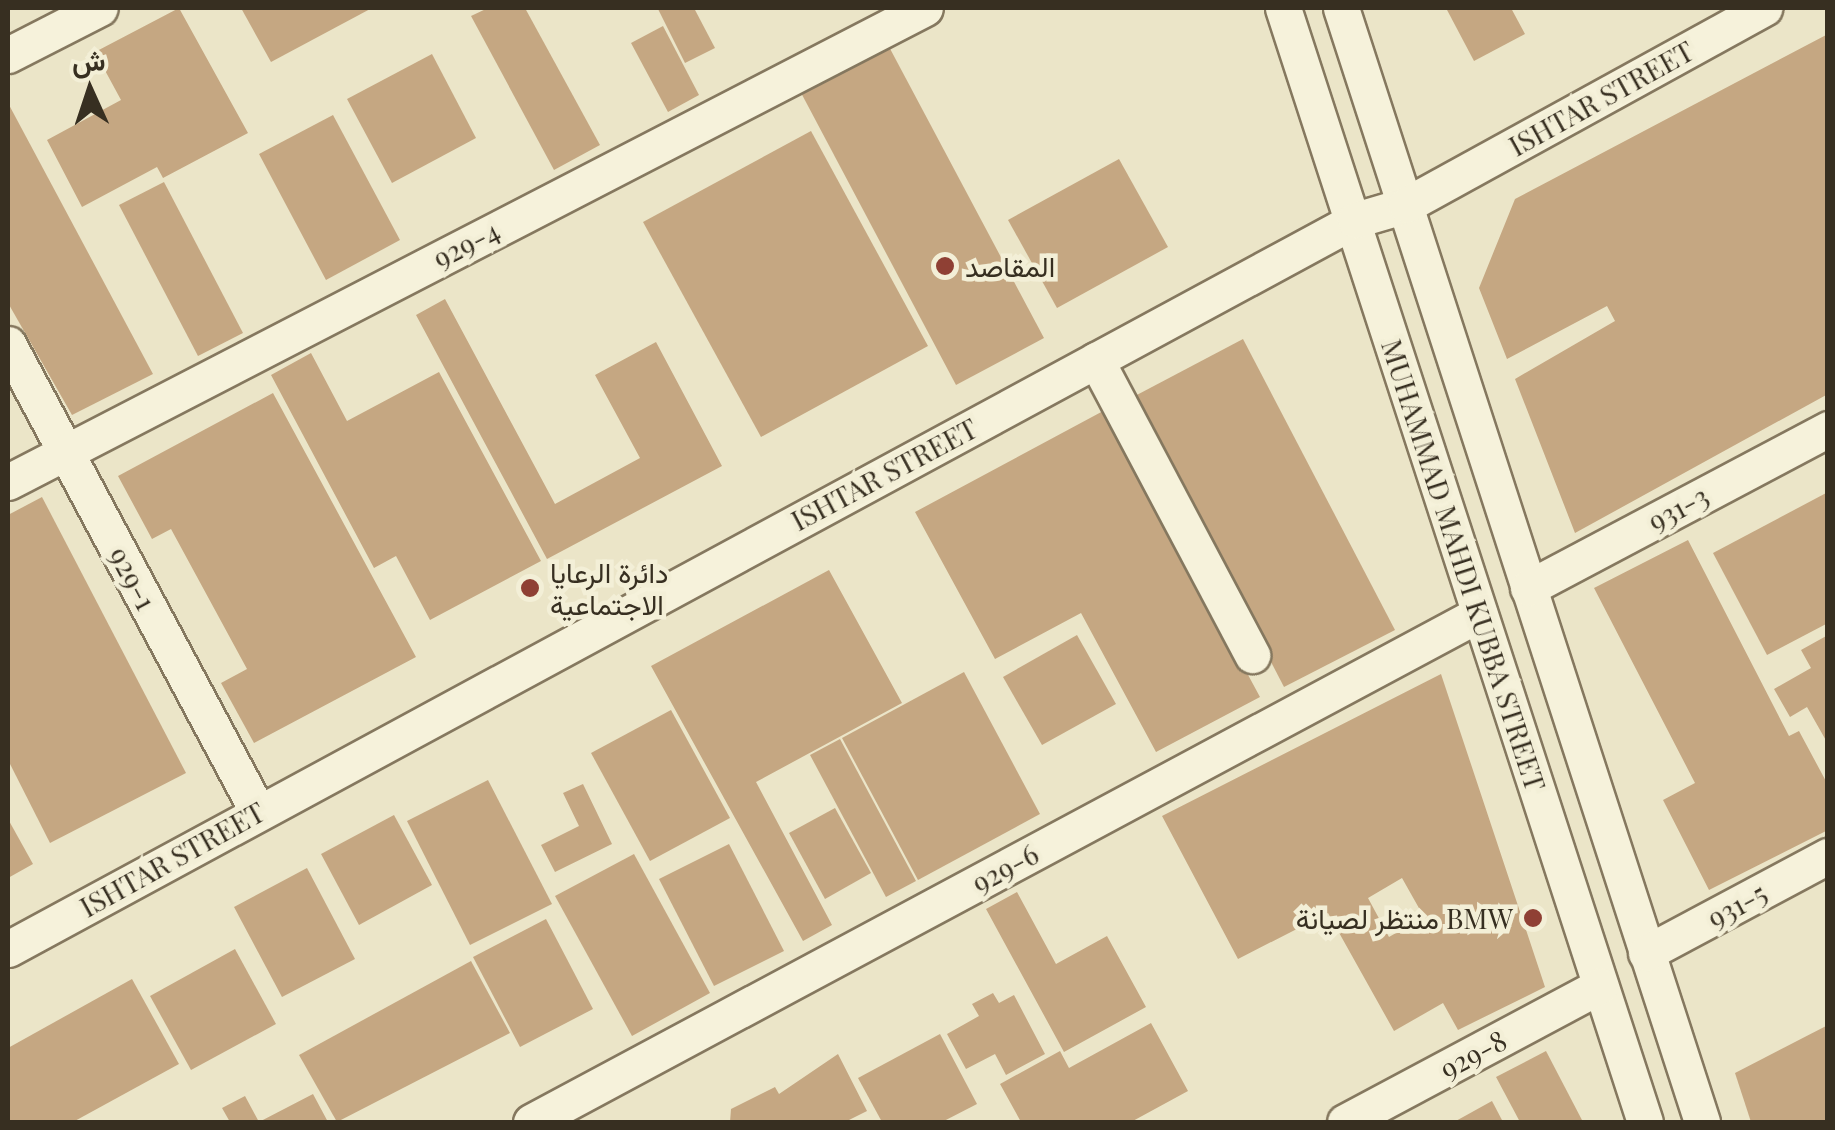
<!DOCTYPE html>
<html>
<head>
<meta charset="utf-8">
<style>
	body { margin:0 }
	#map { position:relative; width:1835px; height:1130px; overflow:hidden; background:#ebe5c8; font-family:"Playfair Display",Vazirmatn,serif }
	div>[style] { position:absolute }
	.building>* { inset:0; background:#c5a782 }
	.roads { filter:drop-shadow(2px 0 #85785f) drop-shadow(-2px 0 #85785f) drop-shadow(0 2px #85785f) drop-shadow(0 -2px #85785f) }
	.minor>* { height:35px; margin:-17.5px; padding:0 17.5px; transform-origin:17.5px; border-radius:17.5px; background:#f6f2db }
	.dots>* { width:28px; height:28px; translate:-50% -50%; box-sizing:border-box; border:5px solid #f3efd7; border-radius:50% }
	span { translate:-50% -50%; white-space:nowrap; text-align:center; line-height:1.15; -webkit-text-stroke:9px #f3efd7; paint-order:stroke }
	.street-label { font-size:28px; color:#372f21 }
	.poi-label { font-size:28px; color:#372f21 }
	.left { translate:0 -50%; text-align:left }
	.right { translate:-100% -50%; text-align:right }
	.frame { position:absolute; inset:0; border:10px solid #372f21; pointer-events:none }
	.north { position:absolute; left:40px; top:40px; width:100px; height:100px; -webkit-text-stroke:8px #f3efd7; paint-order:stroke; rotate:357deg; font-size:28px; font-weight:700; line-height:40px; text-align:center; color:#372f21 }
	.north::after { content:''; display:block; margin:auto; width:35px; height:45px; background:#372f21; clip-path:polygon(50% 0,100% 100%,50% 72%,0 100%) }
</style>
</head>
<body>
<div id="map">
	<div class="building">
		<i style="clip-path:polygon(179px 8px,248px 133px,163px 178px,157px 167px,82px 207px,47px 140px,121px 100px,95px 52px)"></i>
		<i style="clip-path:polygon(241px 8px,372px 8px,271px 62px)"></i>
		<i style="clip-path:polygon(488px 8px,525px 8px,600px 145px,554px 170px,471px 16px)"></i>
		<i style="clip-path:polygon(694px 8px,715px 48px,685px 63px,658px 9px)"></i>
		<i style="clip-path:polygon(1446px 8px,1511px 8px,1525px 34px,1474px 61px)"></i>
		<i style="clip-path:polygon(663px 26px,699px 95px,668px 112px,631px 43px)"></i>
		<i style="clip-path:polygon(1828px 34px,1828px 394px,1575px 533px,1515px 379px,1615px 321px,1607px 306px,1507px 359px,1479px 288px,1515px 199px)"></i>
		<i style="clip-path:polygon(887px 43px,1044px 338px,956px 385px,799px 89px)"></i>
		<i style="clip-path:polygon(432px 54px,476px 138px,392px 183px,347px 99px)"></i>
		<i style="clip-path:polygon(8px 103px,153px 374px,72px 415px,8px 303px)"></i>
		<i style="clip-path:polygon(333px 115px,400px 240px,326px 280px,259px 154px)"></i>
		<i style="clip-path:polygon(811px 131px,928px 346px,761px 437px,643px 222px)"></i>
		<i style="clip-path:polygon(1119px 159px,1168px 247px,1057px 308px,1008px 220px)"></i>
		<i style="clip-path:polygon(164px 182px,243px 333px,198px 356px,119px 205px)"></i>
		<i style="clip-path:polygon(445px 299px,555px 504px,640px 458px,595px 375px,656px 342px,722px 466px,547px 559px,416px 315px)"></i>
		<i style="clip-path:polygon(1243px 339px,1395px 630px,1284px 687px,1133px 397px)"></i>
		<i style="clip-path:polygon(311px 353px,347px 421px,439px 372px,541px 561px,430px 620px,396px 556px,374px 568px,271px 375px)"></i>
		<i style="clip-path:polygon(273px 393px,416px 657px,254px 743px,221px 683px,247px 669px,171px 529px,152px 539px,118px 476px)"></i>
		<i style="clip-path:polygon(1105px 410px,1260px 697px,1156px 752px,1081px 613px,995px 659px,915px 512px)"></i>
		<i style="clip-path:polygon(1828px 492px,1828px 623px,1767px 655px,1713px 553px)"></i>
		<i style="clip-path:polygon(42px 497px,186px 773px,50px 843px,8px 760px,8px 515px)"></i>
		<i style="clip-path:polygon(1688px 540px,1789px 736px,1799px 731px,1828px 785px,1828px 830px,1709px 890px,1663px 800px,1695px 783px,1594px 588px)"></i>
		<i style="clip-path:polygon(829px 570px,902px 703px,756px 782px,832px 925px,803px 941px,651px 666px)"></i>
		<i style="clip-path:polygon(1077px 635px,1116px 704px,1042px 745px,1003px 677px)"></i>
		<i style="clip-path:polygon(1828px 635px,1828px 744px,1807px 707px,1790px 717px,1774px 689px,1811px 668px,1801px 650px)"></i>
		<i style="clip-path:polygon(964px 672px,1040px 814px,918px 880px,842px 738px)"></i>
		<i style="clip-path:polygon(evenodd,1441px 674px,1545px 987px,1458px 1030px,1443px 1003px,1394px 1031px,1328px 913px,1238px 959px,1162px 816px,1441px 674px,1402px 878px,1424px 917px,1389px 937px,1368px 898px,1402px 878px)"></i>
		<i style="clip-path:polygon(671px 710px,730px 818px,650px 861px,591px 753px)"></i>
		<i style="clip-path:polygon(840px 739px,916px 881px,886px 897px,810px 755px)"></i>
		<i style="clip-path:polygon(488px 780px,552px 904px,470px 945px,407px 821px)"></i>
		<i style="clip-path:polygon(583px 784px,612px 844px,555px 872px,541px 845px,579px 826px,563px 793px)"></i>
		<i style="clip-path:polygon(835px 808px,871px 873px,825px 899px,789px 833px)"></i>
		<i style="clip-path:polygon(394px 815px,432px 885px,359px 925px,321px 854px)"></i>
		<i style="clip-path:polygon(8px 819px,33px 864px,8px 878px)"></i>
		<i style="clip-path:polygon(729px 844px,784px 951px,714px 986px,659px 879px)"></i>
		<i style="clip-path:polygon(634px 854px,710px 993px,632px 1036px,555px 896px)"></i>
		<i style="clip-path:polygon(307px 868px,355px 959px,282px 997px,234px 907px)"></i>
		<i style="clip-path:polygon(1017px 892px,1056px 964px,1107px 936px,1146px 1007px,1064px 1052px,986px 909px)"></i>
		<i style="clip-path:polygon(546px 919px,593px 1009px,520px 1047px,473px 957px)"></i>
		<i style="clip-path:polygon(235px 949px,276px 1024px,191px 1070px,150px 996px)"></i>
		<i style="clip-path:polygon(471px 961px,510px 1033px,337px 1122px,299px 1055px)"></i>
		<i style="clip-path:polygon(132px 979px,179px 1064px,73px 1122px,8px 1122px,8px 1048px)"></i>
		<i style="clip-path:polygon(993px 993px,999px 1003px,1014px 995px,1045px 1054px,1006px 1075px,995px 1054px,966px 1069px,947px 1034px,979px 1016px,972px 1004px)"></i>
		<i style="clip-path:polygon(1151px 1023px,1188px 1091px,1131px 1122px,1021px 1122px,1000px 1084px,1060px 1051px,1069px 1068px)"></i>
		<i style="clip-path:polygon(1828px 1025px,1828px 1122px,1751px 1122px,1735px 1073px)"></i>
		<i style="clip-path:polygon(940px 1034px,977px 1104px,942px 1122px,882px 1122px,858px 1078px)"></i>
		<i style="clip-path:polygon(1546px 1051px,1583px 1122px,1520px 1122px,1496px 1077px)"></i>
		<i style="clip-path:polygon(838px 1054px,867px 1111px,845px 1122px,730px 1122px,731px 1109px,775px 1087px,779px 1094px)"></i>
		<i style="clip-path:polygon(313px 1094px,328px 1122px,230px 1122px,222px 1108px,245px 1096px,259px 1122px)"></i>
		<i style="clip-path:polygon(1492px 1101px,1503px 1122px,1454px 1122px)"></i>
	</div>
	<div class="roads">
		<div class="minor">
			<i style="left:1283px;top:8px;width:1171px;rotate:72deg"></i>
			<i style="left:1341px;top:8px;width:1171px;rotate:72.04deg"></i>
			<i style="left:8px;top:55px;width:103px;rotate:-27.1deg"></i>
			<i style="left:8px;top:344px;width:531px;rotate:61.89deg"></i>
			<i style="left:1096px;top:360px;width:334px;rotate:62.1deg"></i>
			<i style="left:8px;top:482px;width:1032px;rotate:-27.33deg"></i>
			<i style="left:1528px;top:588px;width:340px;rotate:-27.9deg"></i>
			<i style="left:8px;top:949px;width:1532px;rotate:-28.42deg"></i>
			<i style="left:1355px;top:220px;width:53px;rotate:-16.4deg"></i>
			<i style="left:1406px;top:205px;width:409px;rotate:-28.8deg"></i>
			<i style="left:1646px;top:953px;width:206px;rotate:-28.1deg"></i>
			<i style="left:531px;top:1122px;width:1076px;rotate:-28.19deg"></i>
			<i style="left:1345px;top:1122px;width:289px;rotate:-28.1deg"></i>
		</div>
	</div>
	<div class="dots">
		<i style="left:945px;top:266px;background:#8f4034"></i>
		<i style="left:530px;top:588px;background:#8f4034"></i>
		<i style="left:1533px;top:918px;background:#8f4034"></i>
	</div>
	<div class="street-label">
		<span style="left:1601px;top:98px;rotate:-29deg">ISHTAR STREET</span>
		<span style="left:466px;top:244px;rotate:-27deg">929-4</span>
		<span style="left:884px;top:474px;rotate:-28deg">ISHTAR STREET</span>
		<span style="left:1678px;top:508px;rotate:-28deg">931-3</span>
		<span style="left:1464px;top:565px;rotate:72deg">MUHAMMAD MAHDI KUBBA STREET</span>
		<span style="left:133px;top:578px;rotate:62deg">929-1</span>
		<span style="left:172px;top:859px;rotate:-29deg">ISHTAR STREET</span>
		<span style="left:1005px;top:868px;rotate:-28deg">929-6</span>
		<span style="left:1737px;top:905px;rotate:-28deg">931-5</span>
		<span style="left:1473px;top:1054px;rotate:-28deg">929-8</span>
	</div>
	<div class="poi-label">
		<span class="left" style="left:965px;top:266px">المقاصد</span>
		<span class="left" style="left:550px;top:588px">دائرة الرعايا<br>الاجتماعية</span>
		<span class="right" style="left:1513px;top:918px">منتظر لصيانة BMW</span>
	</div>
	<div class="frame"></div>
	<div class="north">ش</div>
</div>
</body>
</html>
